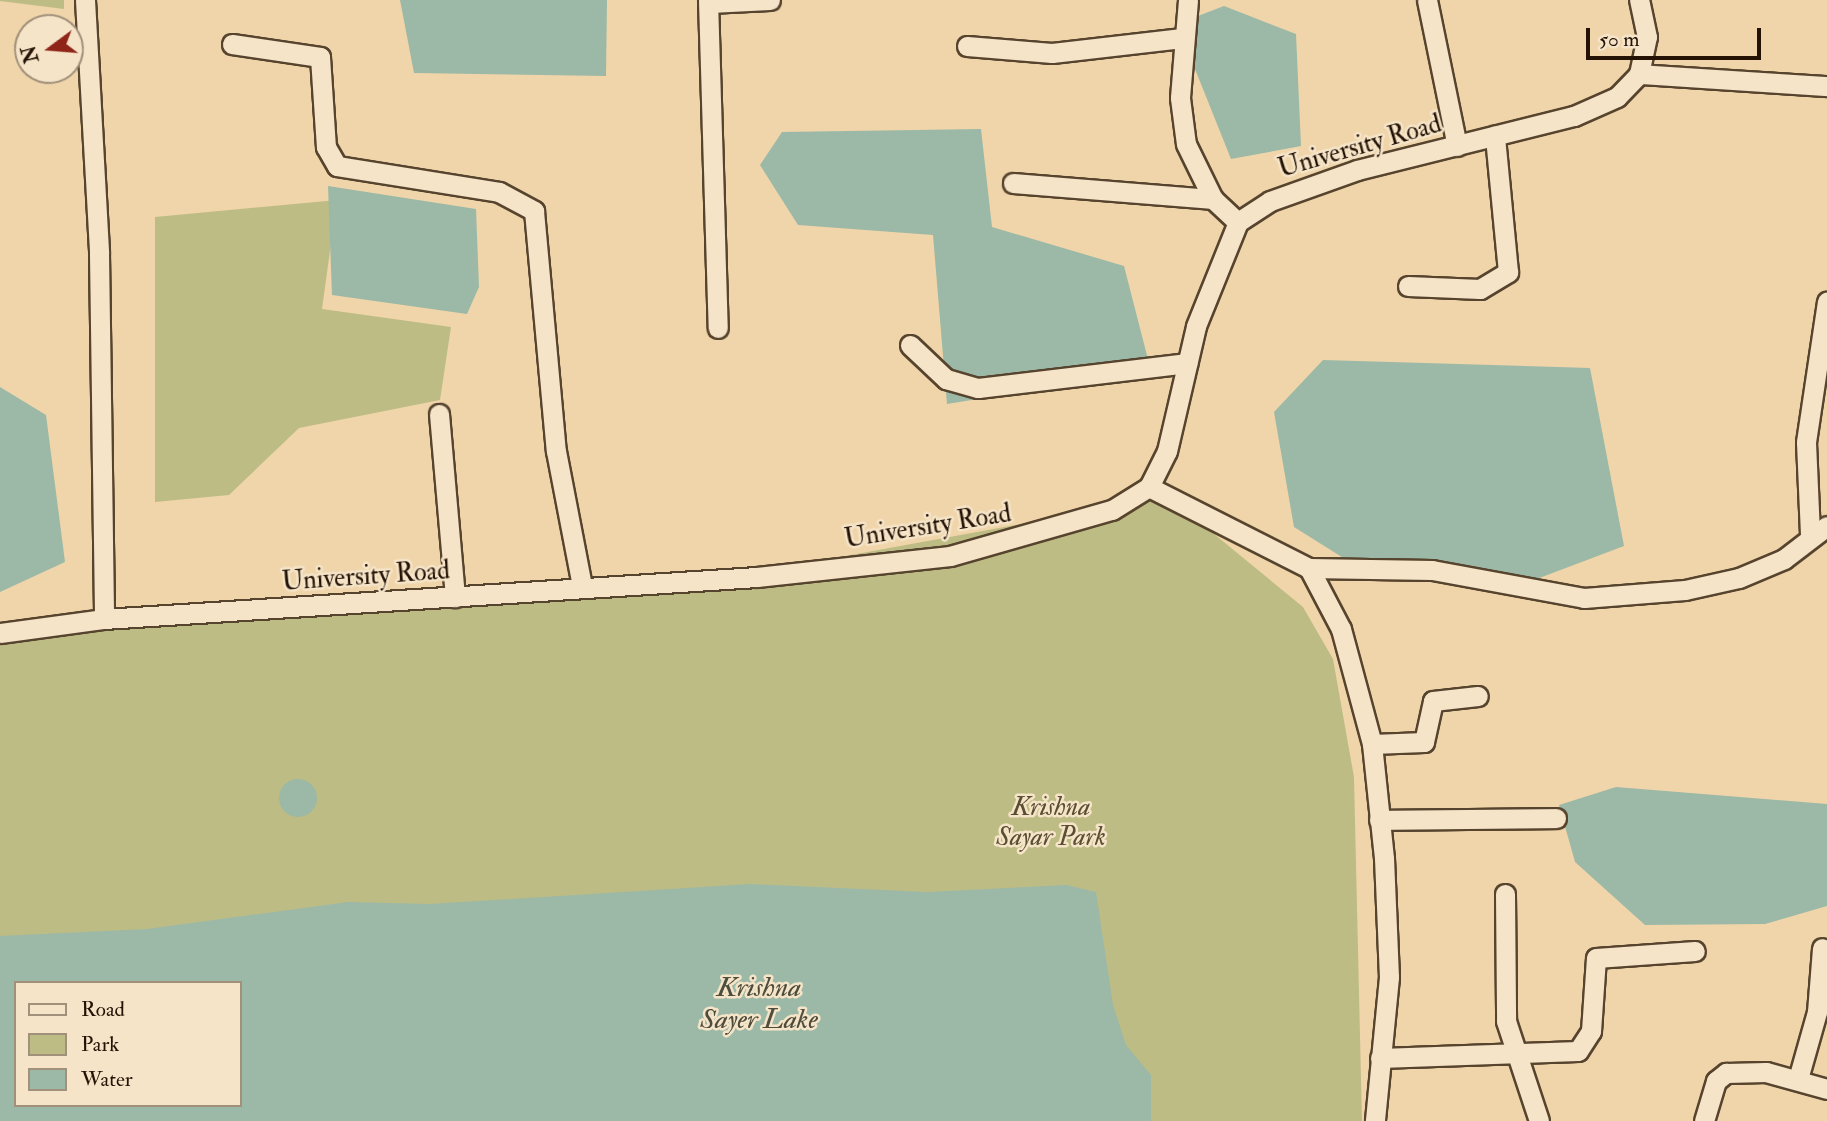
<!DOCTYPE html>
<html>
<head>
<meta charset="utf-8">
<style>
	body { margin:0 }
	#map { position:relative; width:1827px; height:1121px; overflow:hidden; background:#f0d5aa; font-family:"IM FELL Double Pica",serif }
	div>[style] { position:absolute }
	.green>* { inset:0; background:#bebc85 }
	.water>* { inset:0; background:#9bb9a6 }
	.round { border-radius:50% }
	.roads { filter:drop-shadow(2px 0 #57442e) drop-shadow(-2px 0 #57442e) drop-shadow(0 2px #57442e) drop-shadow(0 -2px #57442e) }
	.street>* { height:19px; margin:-9.5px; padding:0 9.5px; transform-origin:9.5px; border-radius:9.5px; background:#f5e4c8 }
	span { translate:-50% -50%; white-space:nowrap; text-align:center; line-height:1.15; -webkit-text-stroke:5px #f5e4c8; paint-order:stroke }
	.street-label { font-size:26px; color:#241305 }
	.park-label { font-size:26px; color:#5a4e32; font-style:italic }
	.water-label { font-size:28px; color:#4e4d3d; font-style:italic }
	.legend { position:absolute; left:14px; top:981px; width:228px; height:126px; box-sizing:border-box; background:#f5e4c8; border:2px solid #a1907a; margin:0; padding:9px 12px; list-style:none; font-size:21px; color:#241305 }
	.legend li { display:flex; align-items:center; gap:14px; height:35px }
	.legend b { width:35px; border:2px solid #a1907a }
	.north { position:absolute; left:14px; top:14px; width:70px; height:70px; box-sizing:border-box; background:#f5e4c8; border:2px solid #a1907a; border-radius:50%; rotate:254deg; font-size:19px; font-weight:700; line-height:28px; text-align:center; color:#241305 }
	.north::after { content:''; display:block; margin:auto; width:24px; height:32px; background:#8f2418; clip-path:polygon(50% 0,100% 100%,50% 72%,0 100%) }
	.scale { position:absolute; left:1586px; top:28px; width:175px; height:32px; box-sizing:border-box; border:4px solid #241305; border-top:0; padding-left:9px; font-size:21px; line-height:24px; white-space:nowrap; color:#241305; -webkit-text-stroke:5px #f5e4c8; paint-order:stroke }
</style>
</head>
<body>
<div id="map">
	<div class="green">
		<i style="clip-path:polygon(64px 0,64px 9px,0 1px,0 0)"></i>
		<i style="clip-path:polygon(337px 200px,322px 309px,451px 327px,440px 400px,299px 428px,229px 495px,155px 502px,155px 217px)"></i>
		<i style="clip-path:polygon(evenodd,1169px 497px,1303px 607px,1333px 659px,1354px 777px,1362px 1121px,0 1121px,0 633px,720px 579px,1169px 497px,16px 983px,240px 983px,240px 1105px,16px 1105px,16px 983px)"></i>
	</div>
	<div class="water">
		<i style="clip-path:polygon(400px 0,607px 0,606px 76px,414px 73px)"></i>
		<i style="clip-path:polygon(1224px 6px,1296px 34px,1301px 146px,1231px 159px,1177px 24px)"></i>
		<i style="clip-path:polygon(981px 129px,992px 227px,1124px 266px,1151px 371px,947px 404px,933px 235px,798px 225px,760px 165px,782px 132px)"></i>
		<i style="clip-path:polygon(328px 186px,476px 209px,479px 287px,467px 314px,332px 295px)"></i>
		<i style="clip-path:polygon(1323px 360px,1590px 368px,1624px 546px,1534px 580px,1361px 569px,1294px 527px,1274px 412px)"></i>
		<i style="clip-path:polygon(0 387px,46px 415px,65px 562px,0 592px)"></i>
		<i class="round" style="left:279px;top:779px;width:38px;height:38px"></i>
		<i style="clip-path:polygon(1616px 787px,1827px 804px,1827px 906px,1765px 924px,1645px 925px,1575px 862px,1559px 805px)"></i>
		<i style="clip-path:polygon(evenodd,750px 884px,927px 892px,1066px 885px,1096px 892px,1113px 1005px,1126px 1045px,1151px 1075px,1151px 1121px,0 1121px,0 936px,147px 929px,348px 902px,430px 904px,750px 884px,16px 983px,240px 983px,240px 1105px,16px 1105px,16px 983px)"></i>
	</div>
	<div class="roads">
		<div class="street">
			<i style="left:85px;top:0;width:254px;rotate:86.8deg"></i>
			<i style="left:99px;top:254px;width:365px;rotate:89.2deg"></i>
			<i style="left:708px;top:0;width:328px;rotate:88.3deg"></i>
			<i style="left:1188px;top:0;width:98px;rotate:94.7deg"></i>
			<i style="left:1180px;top:98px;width:46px;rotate:82.6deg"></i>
			<i style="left:1186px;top:144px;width:61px;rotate:63.9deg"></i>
			<i style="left:1213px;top:199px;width:34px;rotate:43deg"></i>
			<i style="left:1427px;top:0;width:149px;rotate:78.4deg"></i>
			<i style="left:709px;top:3px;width:61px;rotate:-2.8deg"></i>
			<i style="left:232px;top:44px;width:89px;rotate:8.4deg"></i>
			<i style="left:320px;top:57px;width:90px;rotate:86.2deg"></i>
			<i style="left:326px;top:147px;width:22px;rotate:60deg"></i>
			<i style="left:337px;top:166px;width:164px;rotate:9.1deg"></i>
			<i style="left:499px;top:192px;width:40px;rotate:28deg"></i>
			<i style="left:534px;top:211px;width:241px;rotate:84.8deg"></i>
			<i style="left:556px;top:451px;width:137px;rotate:79.1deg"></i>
			<i style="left:967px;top:46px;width:85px;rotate:4.7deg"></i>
			<i style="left:1052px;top:53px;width:131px;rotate:-6.6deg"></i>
			<i style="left:1639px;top:74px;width:188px;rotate:3.7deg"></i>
			<i style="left:1013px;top:183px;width:201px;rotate:4.6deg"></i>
			<i style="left:1408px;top:286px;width:72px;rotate:2.4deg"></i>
			<i style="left:1480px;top:289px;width:33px;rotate:-31deg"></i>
			<i style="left:1508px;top:272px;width:137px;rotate:-95.5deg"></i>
			<i style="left:910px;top:345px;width:50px;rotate:43.4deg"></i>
			<i style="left:946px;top:379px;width:33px;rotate:16deg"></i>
			<i style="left:978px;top:388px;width:211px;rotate:-6.8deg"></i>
			<i style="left:439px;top:414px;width:184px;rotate:85deg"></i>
			<i style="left:1149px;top:487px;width:179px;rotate:26.9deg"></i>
			<i style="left:1309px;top:568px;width:69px;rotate:62.3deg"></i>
			<i style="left:1341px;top:629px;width:119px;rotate:74.9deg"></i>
			<i style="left:1372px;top:744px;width:115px;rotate:84deg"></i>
			<i style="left:1384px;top:858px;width:119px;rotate:87.6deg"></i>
			<i style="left:1389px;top:977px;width:145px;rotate:95.6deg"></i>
			<i style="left:1810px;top:534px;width:92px;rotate:-92.5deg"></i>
			<i style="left:1806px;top:442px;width:142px;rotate:-81.5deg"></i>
			<i style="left:1309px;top:568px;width:123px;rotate:0.9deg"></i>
			<i style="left:1432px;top:570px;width:155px;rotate:10.4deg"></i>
			<i style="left:1584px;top:598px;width:101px;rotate:-4.5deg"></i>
			<i style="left:1685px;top:590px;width:55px;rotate:-12.5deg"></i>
			<i style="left:1739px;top:578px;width:49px;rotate:-22.9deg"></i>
			<i style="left:1784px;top:559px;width:54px;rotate:-37.5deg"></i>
			<i style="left:0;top:633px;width:105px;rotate:-7.7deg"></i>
			<i style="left:104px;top:619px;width:654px;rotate:-3.68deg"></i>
			<i style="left:757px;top:577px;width:194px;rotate:-6.2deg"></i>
			<i style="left:950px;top:556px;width:168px;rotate:-15.9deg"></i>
			<i style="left:1112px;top:510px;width:44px;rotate:-31.9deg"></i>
			<i style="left:1149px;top:487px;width:40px;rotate:-63.4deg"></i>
			<i style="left:1167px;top:451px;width:128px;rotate:-76.9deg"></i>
			<i style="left:1196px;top:326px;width:112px;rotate:-68deg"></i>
			<i style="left:1238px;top:222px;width:38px;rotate:-33deg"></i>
			<i style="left:1270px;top:201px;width:92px;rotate:-19.6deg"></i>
			<i style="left:1357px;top:170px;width:224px;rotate:-14deg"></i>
			<i style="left:1574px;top:116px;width:47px;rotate:-23.8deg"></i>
			<i style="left:1617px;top:97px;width:32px;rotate:-46deg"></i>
			<i style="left:1639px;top:74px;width:38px;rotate:-78deg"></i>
			<i style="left:1647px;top:37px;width:38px;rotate:-102deg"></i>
			<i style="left:1372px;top:744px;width:52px;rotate:-2.2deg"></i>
			<i style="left:1424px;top:742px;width:42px;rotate:-77.6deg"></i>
			<i style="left:1433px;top:701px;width:45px;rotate:-6.3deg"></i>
			<i style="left:1379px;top:820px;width:177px;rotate:-0.6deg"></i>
			<i style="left:1505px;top:894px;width:127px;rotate:89.5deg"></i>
			<i style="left:1506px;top:1021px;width:105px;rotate:71.7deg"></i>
			<i style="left:1380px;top:1058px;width:198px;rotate:-2deg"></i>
			<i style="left:1578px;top:1051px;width:24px;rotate:-57deg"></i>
			<i style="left:1591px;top:1031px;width:73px;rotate:-86.1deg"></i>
			<i style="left:1596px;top:958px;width:99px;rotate:-4deg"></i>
			<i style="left:1798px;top:1079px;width:70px;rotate:-74.2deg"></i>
			<i style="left:1817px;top:1012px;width:64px;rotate:-85.5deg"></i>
			<i style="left:1704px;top:1121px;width:42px;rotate:-73.3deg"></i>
			<i style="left:1716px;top:1081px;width:13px;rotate:-39deg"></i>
			<i style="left:1726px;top:1073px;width:40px;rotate:-1.4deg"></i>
			<i style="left:1766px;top:1072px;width:63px;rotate:15.6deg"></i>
		</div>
	</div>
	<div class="street-label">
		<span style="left:1360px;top:147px;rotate:-16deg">University Road</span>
		<span style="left:928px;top:527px;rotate:-9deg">University Road</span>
		<span style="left:366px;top:577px;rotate:-4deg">University Road</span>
	</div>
	<div class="park-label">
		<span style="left:1051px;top:823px">Krishna<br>Sayar Park</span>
	</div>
	<div class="water-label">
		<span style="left:759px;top:1004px">Krishna<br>Sayer Lake</span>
	</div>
	<ul class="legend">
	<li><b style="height:9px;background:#f5e4c8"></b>Road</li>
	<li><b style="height:19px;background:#bebc85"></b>Park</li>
	<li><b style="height:19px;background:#9bb9a6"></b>Water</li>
	</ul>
	<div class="north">N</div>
	<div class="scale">50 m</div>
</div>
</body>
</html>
